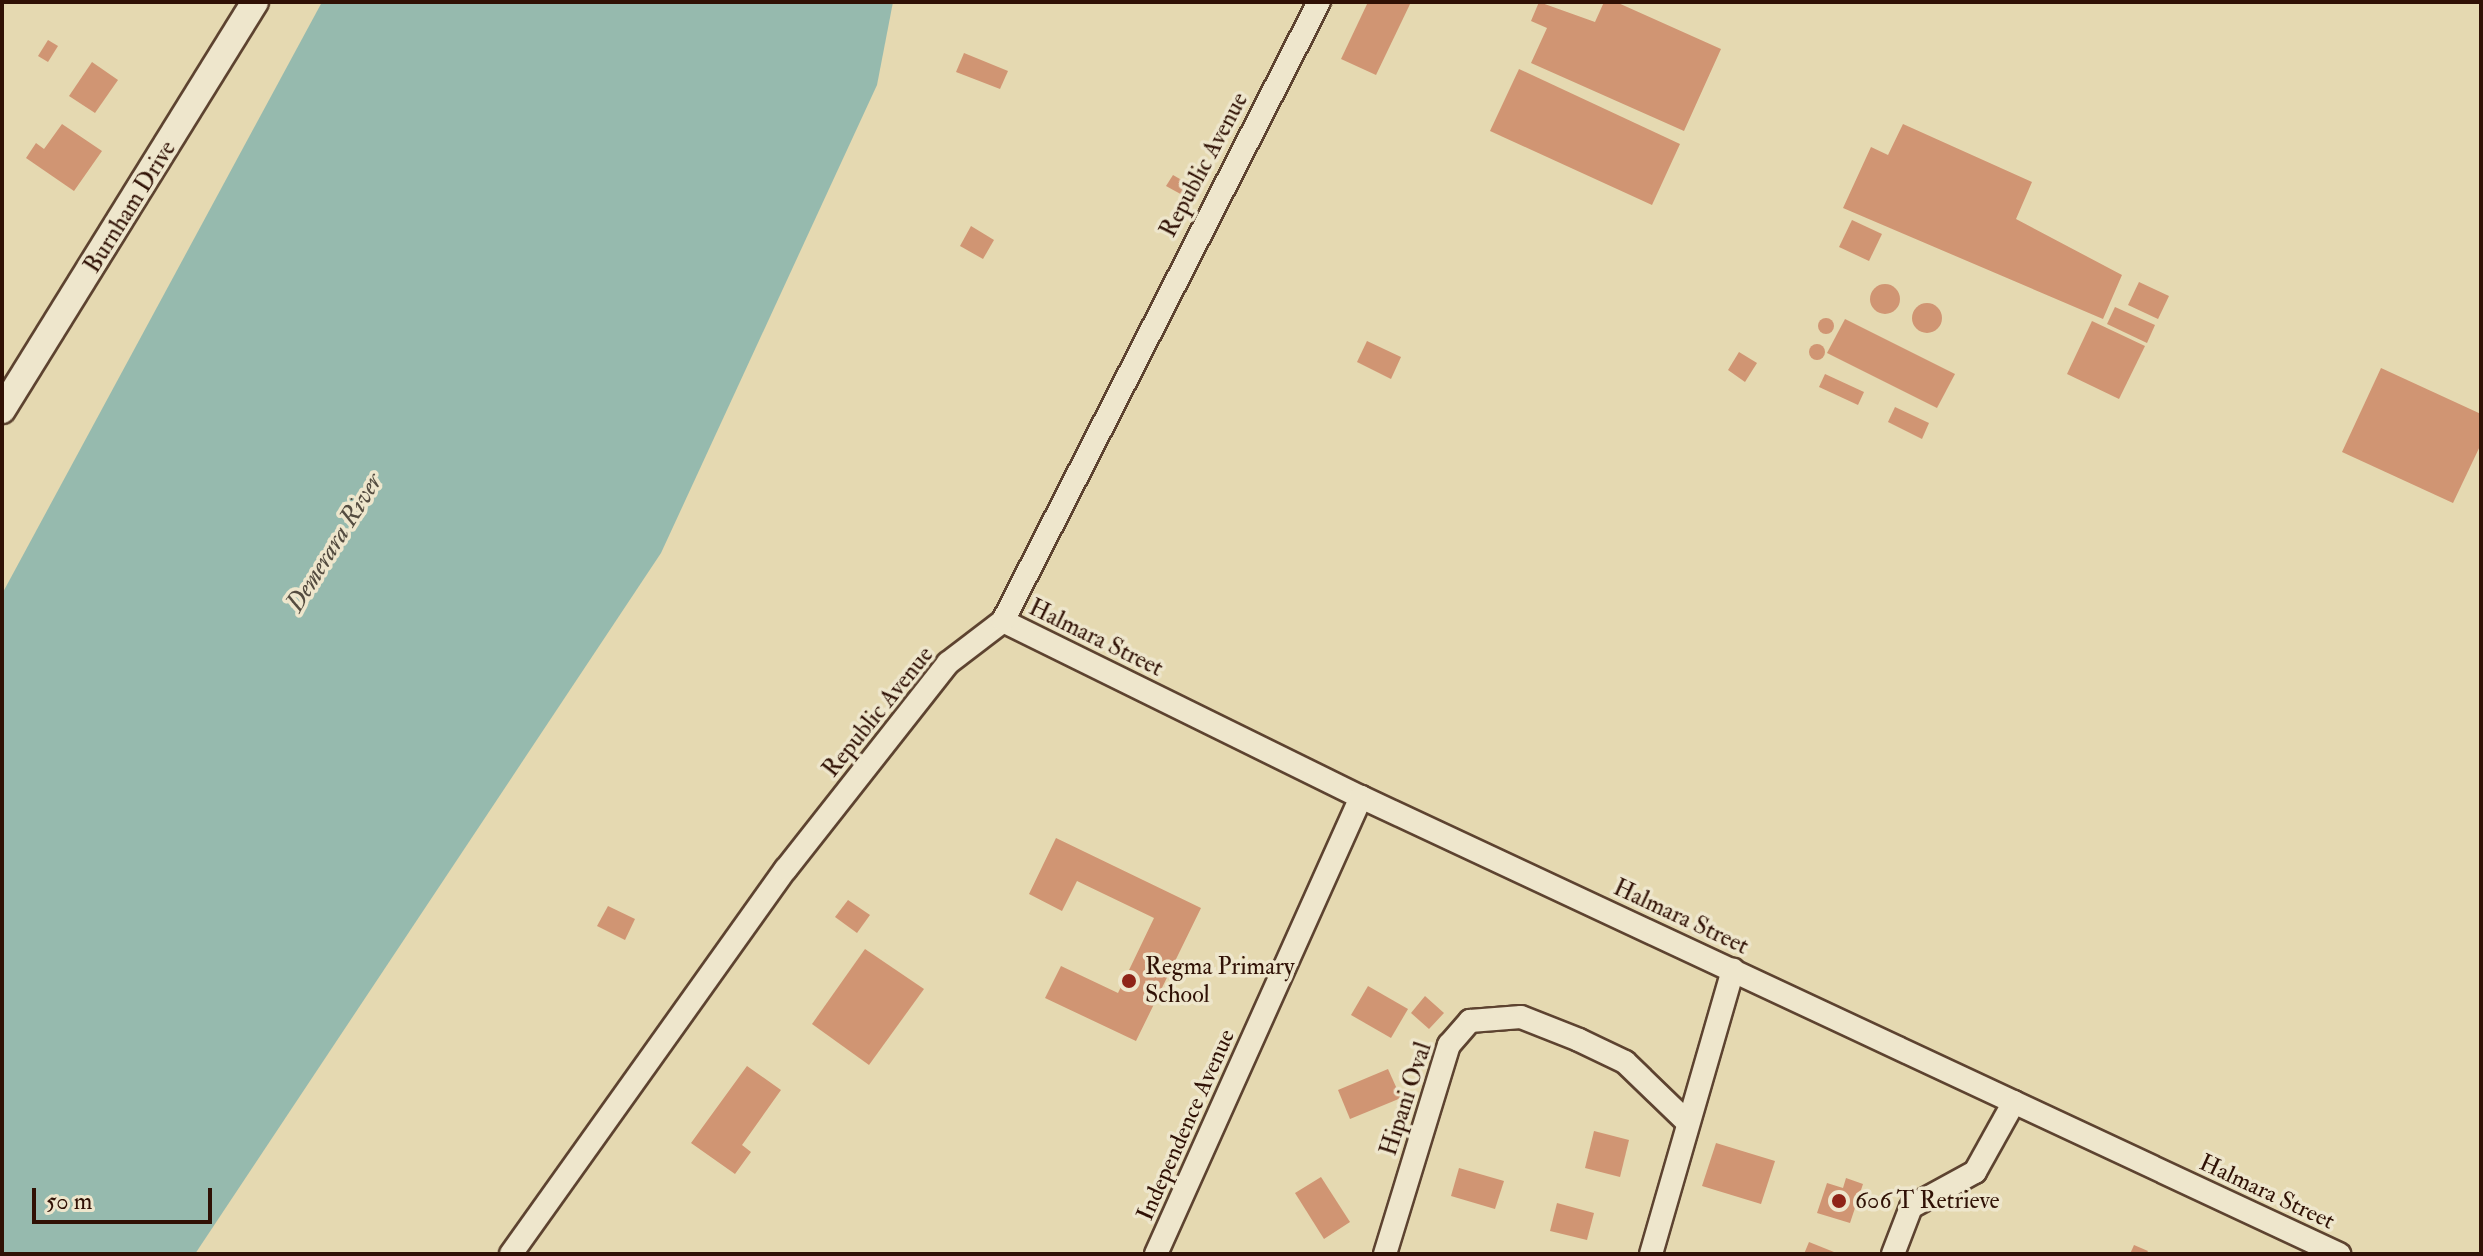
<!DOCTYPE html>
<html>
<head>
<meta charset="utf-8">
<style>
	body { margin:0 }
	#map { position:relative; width:2483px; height:1256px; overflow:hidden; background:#e5d9b1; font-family:"IM FELL Double Pica",serif }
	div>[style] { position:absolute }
	.water>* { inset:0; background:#96baae }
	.building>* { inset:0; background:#d09573 }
	.round { border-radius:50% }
	.roads { filter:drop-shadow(2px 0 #5d4330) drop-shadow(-2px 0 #5d4330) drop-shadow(0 2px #5d4330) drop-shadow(0 -2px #5d4330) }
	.minor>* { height:22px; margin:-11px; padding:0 11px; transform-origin:11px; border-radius:11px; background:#eee6cc }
	.tertiary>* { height:26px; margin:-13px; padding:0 13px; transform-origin:13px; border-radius:13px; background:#eee6cc }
	.dots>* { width:22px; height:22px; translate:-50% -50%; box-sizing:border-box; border:4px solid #eee6cc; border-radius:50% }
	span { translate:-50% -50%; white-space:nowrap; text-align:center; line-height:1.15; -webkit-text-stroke:7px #eee6cc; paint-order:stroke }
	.street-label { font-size:24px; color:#301105 }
	.poi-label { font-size:24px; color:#301105 }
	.left { translate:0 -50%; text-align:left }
	.water-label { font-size:26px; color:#544c40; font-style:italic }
	.frame { position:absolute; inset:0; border:4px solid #301105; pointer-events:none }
	.scale { position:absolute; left:32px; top:1188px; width:180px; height:36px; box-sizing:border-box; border:4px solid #301105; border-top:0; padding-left:10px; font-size:24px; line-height:28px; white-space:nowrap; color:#301105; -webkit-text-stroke:6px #eee6cc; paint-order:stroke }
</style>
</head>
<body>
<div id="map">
	<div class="water">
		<i style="clip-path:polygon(322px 2px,893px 2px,877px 85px,661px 553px,195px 1254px,2px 1254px,2px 594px)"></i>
	</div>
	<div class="building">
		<i style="clip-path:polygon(1368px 2px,1411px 2px,1376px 75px,1341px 59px)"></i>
		<i style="clip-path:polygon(1539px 2px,1595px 22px,1604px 2px,1616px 2px,1721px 49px,1684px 131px,1531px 63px,1547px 28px,1531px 21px)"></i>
		<i style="clip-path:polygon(48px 40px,58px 46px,48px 62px,38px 56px)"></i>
		<i style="clip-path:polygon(964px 53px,1008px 71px,1000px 89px,956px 72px)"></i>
		<i style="clip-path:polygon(92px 62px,118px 80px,95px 113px,69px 96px)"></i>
		<i style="clip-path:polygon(1519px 69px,1680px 144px,1652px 205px,1490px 131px)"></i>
		<i style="clip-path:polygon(62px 124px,102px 151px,74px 191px,26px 158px,36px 143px,44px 149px)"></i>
		<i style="clip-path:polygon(1903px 124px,2032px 182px,2016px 219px,2122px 275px,2103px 319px,1843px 208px,1871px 147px,1888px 155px)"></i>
		<i style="clip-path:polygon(1173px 175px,1192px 186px,1186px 197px,1166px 186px)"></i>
		<i style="clip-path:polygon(1852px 220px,1882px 234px,1869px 261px,1839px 247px)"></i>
		<i style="clip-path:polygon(971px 226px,994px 240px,983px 259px,960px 246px)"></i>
		<i style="clip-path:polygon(2139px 282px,2169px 296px,2158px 319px,2128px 305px)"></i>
		<i class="round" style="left:1870px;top:284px;width:30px;height:30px"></i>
		<i class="round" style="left:1912px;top:303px;width:30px;height:30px"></i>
		<i style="clip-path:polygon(2115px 307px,2155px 325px,2147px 343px,2107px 324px)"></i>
		<i class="round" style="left:1818px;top:318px;width:16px;height:16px"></i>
		<i style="clip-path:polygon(1845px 319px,1955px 374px,1937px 408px,1827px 353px)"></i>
		<i style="clip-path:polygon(2092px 321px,2145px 346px,2119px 399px,2067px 374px)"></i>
		<i style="clip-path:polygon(1367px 341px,1401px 357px,1391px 379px,1357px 362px)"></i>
		<i class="round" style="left:1809px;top:344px;width:16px;height:16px"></i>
		<i style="clip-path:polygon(1739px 352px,1757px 363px,1745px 382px,1728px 370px)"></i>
		<i style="clip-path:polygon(2381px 368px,2481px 414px,2481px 444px,2453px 503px,2342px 452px)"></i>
		<i style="clip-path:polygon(1825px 374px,1864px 392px,1858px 405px,1819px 387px)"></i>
		<i style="clip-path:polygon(1895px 407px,1929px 423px,1922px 439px,1888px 422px)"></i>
		<i style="clip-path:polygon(1056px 838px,1201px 908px,1136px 1041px,1045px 998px,1061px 966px,1118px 993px,1154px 918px,1077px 881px,1062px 911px,1029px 894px)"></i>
		<i style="clip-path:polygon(848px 900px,870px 915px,857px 933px,835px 917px)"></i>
		<i style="clip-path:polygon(608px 906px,635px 919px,625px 940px,597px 926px)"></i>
		<i style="clip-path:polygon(865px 949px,924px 989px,869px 1065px,812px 1024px)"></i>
		<i style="clip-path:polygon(1368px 986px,1408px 1009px,1391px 1038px,1351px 1015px)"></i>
		<i style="clip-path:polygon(1425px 996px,1444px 1013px,1429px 1029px,1411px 1013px)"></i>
		<i style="clip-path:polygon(747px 1066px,781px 1090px,742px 1145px,751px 1152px,735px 1174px,691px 1143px)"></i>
		<i style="clip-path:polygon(1388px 1069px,1401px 1098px,1350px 1119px,1338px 1090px)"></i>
		<i style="clip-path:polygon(1594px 1131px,1629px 1140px,1620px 1177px,1585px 1168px)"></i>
		<i style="clip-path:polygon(1716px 1143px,1775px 1161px,1761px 1204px,1702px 1186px)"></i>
		<i style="clip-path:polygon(1459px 1168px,1504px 1181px,1495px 1209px,1451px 1196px)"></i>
		<i style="clip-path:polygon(1321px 1177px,1350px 1222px,1324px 1239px,1295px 1193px)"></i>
		<i style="clip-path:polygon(1846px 1178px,1863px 1184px,1850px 1223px,1817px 1213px,1827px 1183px,1843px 1188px)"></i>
		<i style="clip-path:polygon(1557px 1203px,1594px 1213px,1587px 1240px,1550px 1231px)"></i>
		<i style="clip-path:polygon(1809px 1242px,1839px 1254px,1804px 1254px)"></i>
		<i style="clip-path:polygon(2134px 1245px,2148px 1251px,2146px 1254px,2130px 1254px)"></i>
	</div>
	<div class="roads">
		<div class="minor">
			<i style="left:1003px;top:621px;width:399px;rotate:26.2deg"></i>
			<i style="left:1361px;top:797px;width:1080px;rotate:25.05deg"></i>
			<i style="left:511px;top:1254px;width:473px;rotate:-54.5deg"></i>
			<i style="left:786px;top:869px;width:262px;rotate:-51.8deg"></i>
			<i style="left:948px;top:663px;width:69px;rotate:-37.4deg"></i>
			<i style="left:1003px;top:621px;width:695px;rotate:-62.96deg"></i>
			<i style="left:1156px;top:1254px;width:501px;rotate:-65.84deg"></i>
			<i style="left:1385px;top:1254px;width:219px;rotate:-73deg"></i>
			<i style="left:1449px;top:1045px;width:32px;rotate:-49deg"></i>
			<i style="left:1470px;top:1021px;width:51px;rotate:-4.5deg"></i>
			<i style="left:1521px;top:1017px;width:62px;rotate:21.6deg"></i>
			<i style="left:1579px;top:1040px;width:51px;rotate:25.6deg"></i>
			<i style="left:1625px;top:1062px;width:85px;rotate:44deg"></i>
			<i style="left:1651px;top:1254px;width:296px;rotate:-73.9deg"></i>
			<i style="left:1893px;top:1254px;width:50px;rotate:-69deg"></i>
			<i style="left:1911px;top:1207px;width:73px;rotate:-28.7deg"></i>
			<i style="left:1975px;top:1172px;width:80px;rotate:-60.9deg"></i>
		</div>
		<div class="tertiary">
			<i style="left:2px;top:410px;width:480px;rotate:-58.2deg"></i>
		</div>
	</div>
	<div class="dots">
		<i style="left:1129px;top:981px;background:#8f2418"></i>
		<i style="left:1839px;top:1201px;background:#8f2418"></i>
	</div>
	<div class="street-label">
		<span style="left:1204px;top:165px;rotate:-62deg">Republic Avenue</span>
		<span style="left:130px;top:207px;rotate:-58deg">Burnham Drive</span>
		<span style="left:1096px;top:638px;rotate:26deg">Halmara Street</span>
		<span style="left:878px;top:712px;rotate:-51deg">Republic Avenue</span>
		<span style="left:1681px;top:917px;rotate:25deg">Halmara Street</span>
		<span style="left:1406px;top:1099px;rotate:-72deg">Hipani Oval</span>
		<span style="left:1186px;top:1125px;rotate:-66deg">Independence Avenue</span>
		<span style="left:2267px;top:1192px;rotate:25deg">Halmara Street</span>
	</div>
	<div class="poi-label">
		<span class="left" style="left:1145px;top:981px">Regma Primary<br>School</span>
		<span class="left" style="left:1855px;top:1201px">606 T Retrieve</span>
	</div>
	<div class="water-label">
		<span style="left:335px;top:543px;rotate:-58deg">Demerara River</span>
	</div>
	<div class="frame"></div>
	<div class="scale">50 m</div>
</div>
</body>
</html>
